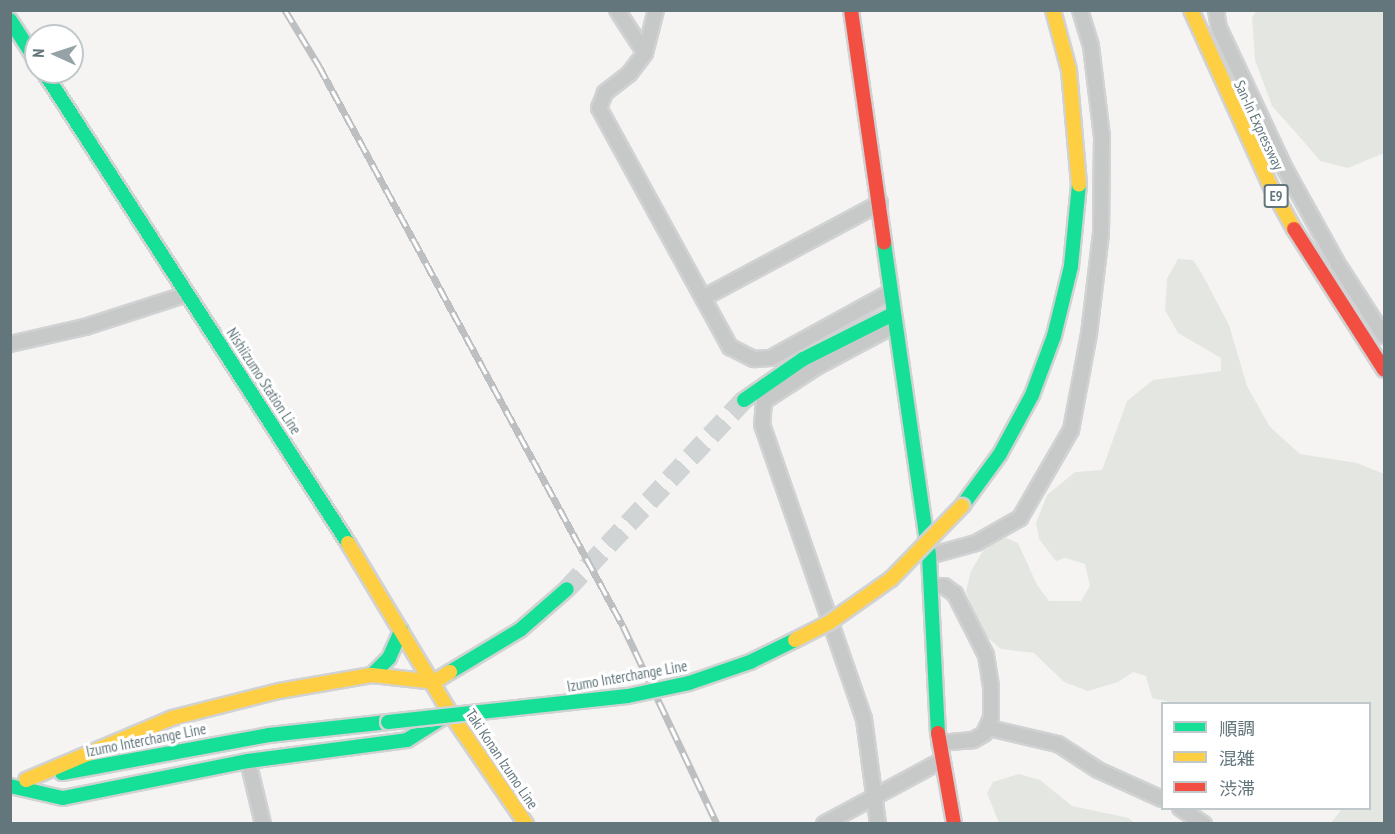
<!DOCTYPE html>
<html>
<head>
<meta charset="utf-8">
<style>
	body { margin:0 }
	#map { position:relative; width:1395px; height:834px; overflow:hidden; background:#f5f4f3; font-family:"PT Sans Narrow","Noto Sans JP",sans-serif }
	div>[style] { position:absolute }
	.green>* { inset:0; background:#e4e6e1 }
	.secondary-tunnel>* { height:20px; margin-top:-10px; transform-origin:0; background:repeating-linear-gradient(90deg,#d0d4d5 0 20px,transparent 0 30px) }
	.roads { filter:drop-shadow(2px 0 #d1d2d3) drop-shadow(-2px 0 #d1d2d3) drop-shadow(0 2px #d1d2d3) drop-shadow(0 -2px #d1d2d3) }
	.street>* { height:14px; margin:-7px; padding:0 7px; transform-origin:7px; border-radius:7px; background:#c7c9c8 }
	.fast>* { height:14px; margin:-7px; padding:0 7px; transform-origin:7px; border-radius:7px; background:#16e098 }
	.slow>* { height:14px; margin:-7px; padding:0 7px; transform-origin:7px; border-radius:7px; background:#ffcf43 }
	.jam>* { height:14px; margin:-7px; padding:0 7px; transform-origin:7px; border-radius:7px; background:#f24e42 }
	.rail>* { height:7px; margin-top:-3.5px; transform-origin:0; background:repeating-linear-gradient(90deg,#fff 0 14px,#bdbfc0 0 28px); box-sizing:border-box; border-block:2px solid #bdbfc0 }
	.bridges { filter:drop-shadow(2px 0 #d1d2d3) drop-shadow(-2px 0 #d1d2d3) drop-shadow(0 2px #d1d2d3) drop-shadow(0 -2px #d1d2d3) }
	.fast-bridge>* { height:14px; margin:-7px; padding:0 7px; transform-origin:7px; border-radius:7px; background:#16e098 }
	.slow-bridge>* { height:14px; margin:-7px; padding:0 7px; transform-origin:7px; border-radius:7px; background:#ffcf43 }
	span { translate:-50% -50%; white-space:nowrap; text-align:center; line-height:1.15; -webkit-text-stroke:6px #fff; paint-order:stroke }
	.shield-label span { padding:2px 4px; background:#fff; border:2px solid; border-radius:4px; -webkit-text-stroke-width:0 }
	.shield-label { font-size:14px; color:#62767c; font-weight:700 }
	.street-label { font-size:15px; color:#62767c }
	.frame { position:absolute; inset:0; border:12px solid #62767c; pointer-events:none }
	.legend { position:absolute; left:1161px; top:702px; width:210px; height:108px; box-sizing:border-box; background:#fff; border:2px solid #c0c8cb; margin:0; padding:8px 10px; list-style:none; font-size:18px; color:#62767c }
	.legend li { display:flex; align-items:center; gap:12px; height:30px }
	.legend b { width:30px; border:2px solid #c0c8cb }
	.north { position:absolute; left:24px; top:24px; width:60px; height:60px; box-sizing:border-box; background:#fff; border:2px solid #c0c8cb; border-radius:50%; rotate:273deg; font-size:16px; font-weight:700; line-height:24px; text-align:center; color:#62767c }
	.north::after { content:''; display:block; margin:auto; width:21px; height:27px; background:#95a2a6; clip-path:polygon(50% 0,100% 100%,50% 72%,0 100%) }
</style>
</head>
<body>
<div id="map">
	<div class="green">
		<i style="clip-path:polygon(1257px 11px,1384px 11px,1384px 153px,1348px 168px,1320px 161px,1305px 143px,1272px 106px,1255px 60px,1252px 17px)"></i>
		<i style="clip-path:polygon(1178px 259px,1193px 260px,1201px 272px,1229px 325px,1247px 386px,1270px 427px,1300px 454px,1357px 463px,1384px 474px,1384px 823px,1331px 823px,1342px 809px,1370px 808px,1370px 704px,1175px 703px,1152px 698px,1146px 676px,1133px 672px,1118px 682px,1088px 691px,1064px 682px,1034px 653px,1001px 649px,987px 637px,972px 609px,966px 591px,971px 571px,987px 544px,1006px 538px,1018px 543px,1037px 585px,1049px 601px,1081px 601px,1090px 586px,1085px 564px,1065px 558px,1056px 561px,1039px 539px,1036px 523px,1047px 495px,1075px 472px,1102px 470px,1127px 401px,1153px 380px,1221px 371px,1221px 358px,1178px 333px,1165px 310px,1167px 279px)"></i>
		<i style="clip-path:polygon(1019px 774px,1040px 780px,1072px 806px,1129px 818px,1134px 823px,999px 823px,987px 793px,993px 782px)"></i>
	</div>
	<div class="secondary-tunnel">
		<i style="left:567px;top:589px;width:259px;rotate:-46.9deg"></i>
	</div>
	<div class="roads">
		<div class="street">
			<i style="left:617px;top:10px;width:51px;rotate:56.9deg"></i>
			<i style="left:656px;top:10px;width:44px;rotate:104.3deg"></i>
			<i style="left:645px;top:53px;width:26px;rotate:127deg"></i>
			<i style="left:629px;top:74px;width:31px;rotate:142deg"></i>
			<i style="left:605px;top:93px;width:16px;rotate:112deg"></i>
			<i style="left:599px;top:108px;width:273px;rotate:61.3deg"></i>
			<i style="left:730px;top:347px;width:27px;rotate:27deg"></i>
			<i style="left:754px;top:359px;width:17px;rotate:-3deg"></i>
			<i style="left:771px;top:358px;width:137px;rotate:-28.8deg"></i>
			<i style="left:1216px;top:10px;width:18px;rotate:81deg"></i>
			<i style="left:1219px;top:28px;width:156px;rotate:64.9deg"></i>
			<i style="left:1285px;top:169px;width:107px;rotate:61deg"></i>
			<i style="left:1337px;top:263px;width:87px;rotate:57.2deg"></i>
			<i style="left:703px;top:298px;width:201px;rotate:-28.2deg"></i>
			<i style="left:10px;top:344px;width:77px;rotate:-12.8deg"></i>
			<i style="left:85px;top:327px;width:107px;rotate:-17.9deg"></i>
			<i style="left:929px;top:556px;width:49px;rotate:-15.5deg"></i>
			<i style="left:976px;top:543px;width:51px;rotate:-29.6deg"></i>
			<i style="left:1020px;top:518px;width:102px;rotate:-59.9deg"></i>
			<i style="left:1071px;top:430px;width:98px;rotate:-79.4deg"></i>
			<i style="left:1089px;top:334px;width:102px;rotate:-83.2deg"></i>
			<i style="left:1101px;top:233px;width:96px;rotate:-89.4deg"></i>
			<i style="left:1102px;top:137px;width:92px;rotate:-96.9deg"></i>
			<i style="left:1091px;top:46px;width:38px;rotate:-107deg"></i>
			<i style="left:931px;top:587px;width:13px;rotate:-4deg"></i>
			<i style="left:944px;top:586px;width:14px;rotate:36deg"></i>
			<i style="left:955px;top:594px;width:68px;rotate:63.1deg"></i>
			<i style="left:986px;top:655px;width:32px;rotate:81deg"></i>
			<i style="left:991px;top:687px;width:31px;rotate:90deg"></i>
			<i style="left:991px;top:718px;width:17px;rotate:114deg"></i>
			<i style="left:984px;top:734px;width:13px;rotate:151deg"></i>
			<i style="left:973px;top:740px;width:34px;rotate:175deg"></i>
			<i style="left:989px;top:728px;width:71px;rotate:13.1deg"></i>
			<i style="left:1058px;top:744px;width:48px;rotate:33deg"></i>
			<i style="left:1098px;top:770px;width:70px;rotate:24.4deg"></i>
			<i style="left:248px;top:761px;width:65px;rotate:76.6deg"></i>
			<i style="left:1180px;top:808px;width:29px;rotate:34deg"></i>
			<i style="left:824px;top:824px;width:133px;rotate:-28.3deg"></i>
			<i style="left:878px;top:824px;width:106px;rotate:-97.6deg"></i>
			<i style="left:864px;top:719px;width:311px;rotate:-109.1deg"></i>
			<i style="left:762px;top:425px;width:24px;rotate:-85deg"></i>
			<i style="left:764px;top:401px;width:64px;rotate:-32.9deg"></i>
			<i style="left:818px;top:366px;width:87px;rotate:-28deg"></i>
		</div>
		<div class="fast">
			<i style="left:10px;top:20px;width:48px;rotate:57deg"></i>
			<i style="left:44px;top:72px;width:561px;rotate:57.16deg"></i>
			<i style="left:884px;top:243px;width:316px;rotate:81.8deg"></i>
			<i style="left:929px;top:556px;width:177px;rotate:87.1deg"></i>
			<i style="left:744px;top:400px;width:72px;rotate:-34.8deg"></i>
			<i style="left:803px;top:359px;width:101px;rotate:-26.6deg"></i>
			<i style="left:962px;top:506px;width:64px;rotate:-53.8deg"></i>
			<i style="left:1000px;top:454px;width:67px;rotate:-61.5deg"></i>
			<i style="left:1032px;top:395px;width:63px;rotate:-69.6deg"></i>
			<i style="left:1054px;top:336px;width:72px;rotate:-76.3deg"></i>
			<i style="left:1071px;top:266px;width:81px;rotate:-84.4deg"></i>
			<i style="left:450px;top:672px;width:82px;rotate:-31deg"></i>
			<i style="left:520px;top:630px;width:62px;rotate:-41.1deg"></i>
			<i style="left:372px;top:675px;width:24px;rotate:-45deg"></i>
			<i style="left:389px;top:658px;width:30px;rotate:-66deg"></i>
			<i style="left:62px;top:773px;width:210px;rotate:-10.4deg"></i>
			<i style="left:269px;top:735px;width:120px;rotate:-6.2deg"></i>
			<i style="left:10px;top:786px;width:54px;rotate:12.8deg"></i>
			<i style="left:63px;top:798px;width:189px;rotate:-11.3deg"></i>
			<i style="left:248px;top:761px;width:160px;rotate:-7.5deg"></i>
			<i style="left:407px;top:740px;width:51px;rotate:-32.1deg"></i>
		</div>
		<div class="slow">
			<i style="left:1053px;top:10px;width:62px;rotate:75.1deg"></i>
			<i style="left:1069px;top:70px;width:115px;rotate:85deg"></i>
			<i style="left:1191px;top:10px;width:194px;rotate:65.7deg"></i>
			<i style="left:1271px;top:187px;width:48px;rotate:61.3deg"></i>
			<i style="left:348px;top:543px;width:198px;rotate:59deg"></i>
			<i style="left:450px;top:713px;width:135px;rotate:55.6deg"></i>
			<i style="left:26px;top:780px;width:159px;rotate:-23deg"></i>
			<i style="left:172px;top:718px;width:110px;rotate:-14.2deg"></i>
			<i style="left:279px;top:691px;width:94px;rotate:-9.8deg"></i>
			<i style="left:372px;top:675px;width:62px;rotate:6.4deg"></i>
			<i style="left:434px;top:682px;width:19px;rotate:-32deg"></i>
		</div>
		<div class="jam">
			<i style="left:851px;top:10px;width:235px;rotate:81.9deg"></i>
			<i style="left:1294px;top:229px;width:167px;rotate:57.4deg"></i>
			<i style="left:938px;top:733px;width:92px;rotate:80deg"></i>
		</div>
	</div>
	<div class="rail">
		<i style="left:285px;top:10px;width:66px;rotate:58.7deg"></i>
		<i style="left:319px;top:66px;width:637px;rotate:61.5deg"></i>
		<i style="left:623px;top:626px;width:219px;rotate:64.6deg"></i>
	</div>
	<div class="bridges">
		<div class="fast-bridge">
			<i style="left:388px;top:722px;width:241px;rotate:-6.2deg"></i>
			<i style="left:628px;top:696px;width:62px;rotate:-12deg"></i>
			<i style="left:689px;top:683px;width:65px;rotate:-19deg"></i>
			<i style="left:750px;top:662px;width:50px;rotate:-26.1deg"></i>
		</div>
		<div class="slow-bridge">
			<i style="left:795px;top:640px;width:39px;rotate:-27deg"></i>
			<i style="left:830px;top:622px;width:75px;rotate:-35.2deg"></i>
			<i style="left:891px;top:579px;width:102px;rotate:-45.8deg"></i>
		</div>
	</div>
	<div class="shield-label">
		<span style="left:1276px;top:196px">E9</span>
	</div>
	<div class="street-label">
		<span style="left:1259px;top:125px;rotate:65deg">San-In Expressway</span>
		<span style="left:264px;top:381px;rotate:57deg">Nishiizumo Station Line</span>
		<span style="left:627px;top:676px;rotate:-10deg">Izumo Interchange Line</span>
		<span style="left:146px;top:740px;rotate:-11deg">Izumo Interchange Line</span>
		<span style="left:502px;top:759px;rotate:56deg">Taki Konan Izumo Line</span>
	</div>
	<div class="frame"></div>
	<ul class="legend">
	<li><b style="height:8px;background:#16e098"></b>順調</li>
	<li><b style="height:8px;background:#ffcf43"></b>混雑</li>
	<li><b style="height:8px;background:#f24e42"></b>渋滞</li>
	</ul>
	<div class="north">N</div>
</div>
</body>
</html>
